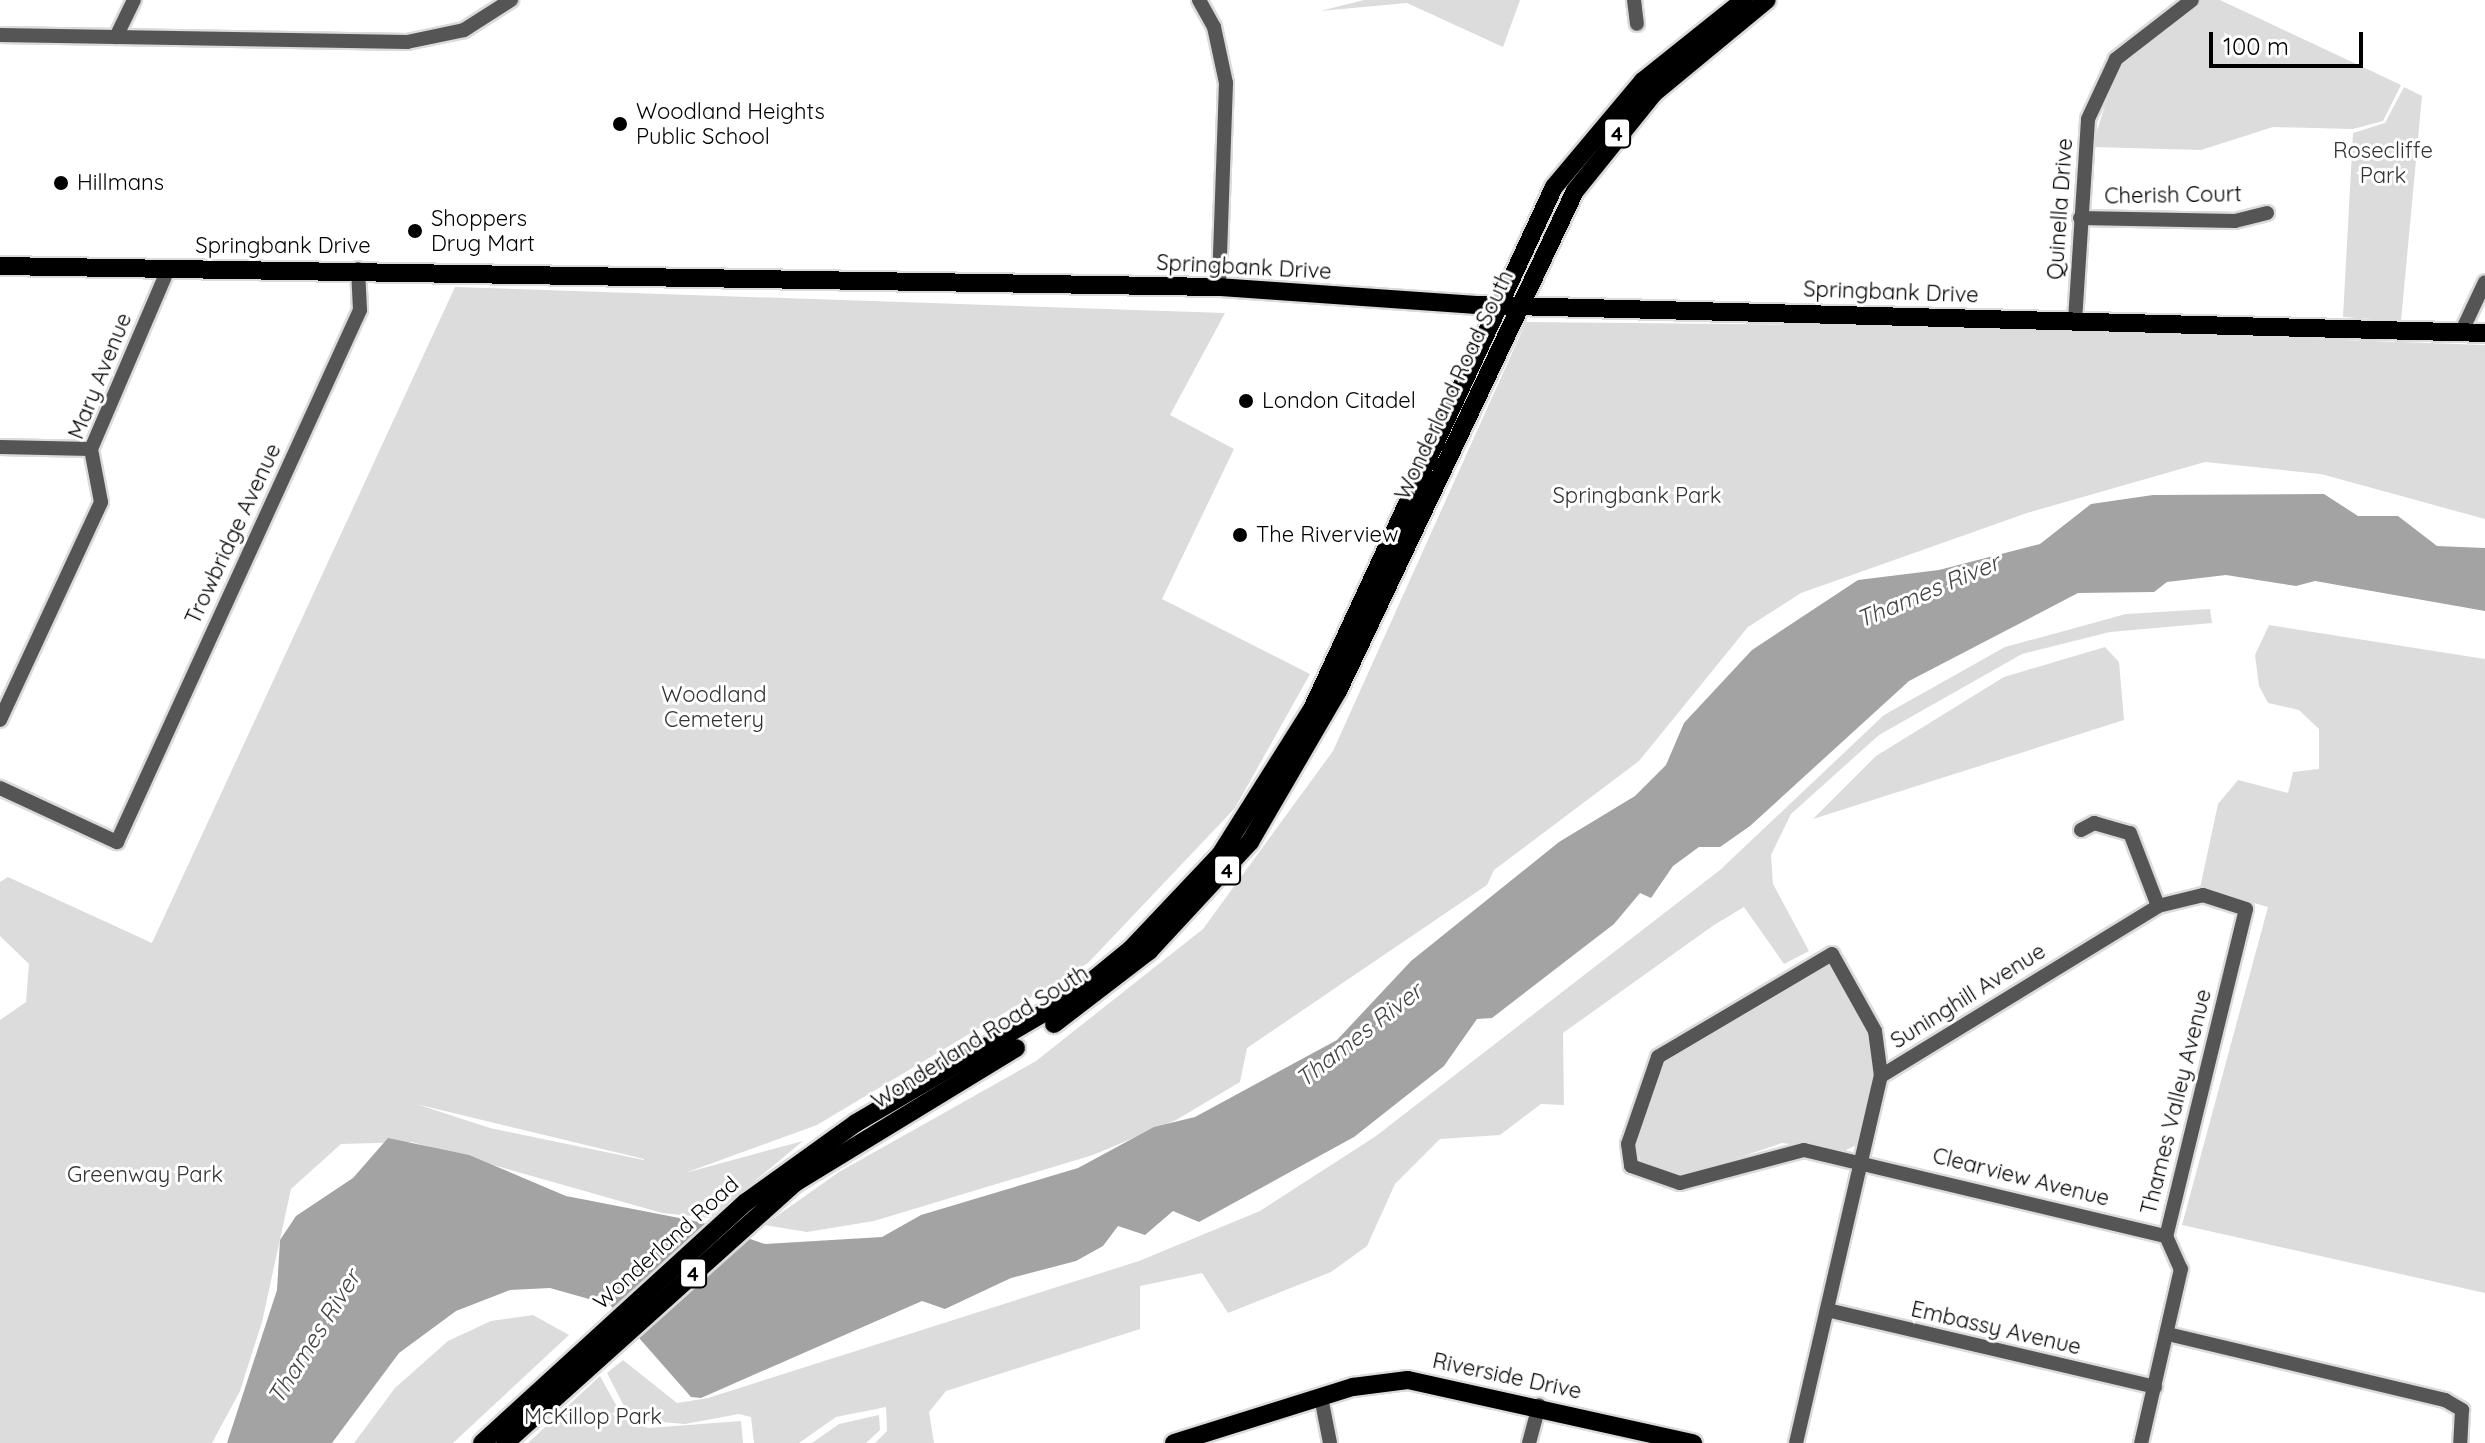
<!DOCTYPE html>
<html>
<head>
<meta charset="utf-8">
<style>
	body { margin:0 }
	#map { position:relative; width:2485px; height:1443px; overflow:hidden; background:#fff; font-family:Quicksand,sans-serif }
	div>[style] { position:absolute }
	.green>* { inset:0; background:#dcdcdc }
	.water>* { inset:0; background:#a3a3a3 }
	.roads { filter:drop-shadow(2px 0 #dbdbdb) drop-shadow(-2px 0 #dbdbdb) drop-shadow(0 2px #dbdbdb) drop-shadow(0 -2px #dbdbdb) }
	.minor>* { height:14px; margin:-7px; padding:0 7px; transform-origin:7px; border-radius:7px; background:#555 }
	.major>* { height:18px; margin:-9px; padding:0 9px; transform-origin:9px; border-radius:9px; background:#000 }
	.dots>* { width:22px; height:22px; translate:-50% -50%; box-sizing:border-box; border:4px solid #fff; border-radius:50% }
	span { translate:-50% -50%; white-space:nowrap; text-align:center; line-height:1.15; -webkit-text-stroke:6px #fff; paint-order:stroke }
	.shield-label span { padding:2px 6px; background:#fff; border:2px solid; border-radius:6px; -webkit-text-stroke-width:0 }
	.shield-label { font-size:20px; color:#000; font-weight:700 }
	.poi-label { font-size:22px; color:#000 }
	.left { translate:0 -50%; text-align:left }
	.park-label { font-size:22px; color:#333 }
	.street-label { font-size:22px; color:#000 }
	.water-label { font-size:24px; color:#444; font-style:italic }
	.scale { position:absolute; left:2209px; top:32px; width:154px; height:36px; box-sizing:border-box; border:4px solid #000; border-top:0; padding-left:10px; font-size:24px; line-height:28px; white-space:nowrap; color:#000; -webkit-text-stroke:6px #fff; paint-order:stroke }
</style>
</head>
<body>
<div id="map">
	<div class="green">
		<i style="clip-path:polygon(1364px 0,1520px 0,1503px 47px,1407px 3px,1320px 11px)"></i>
		<i style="clip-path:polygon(2202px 0,2220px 0,2401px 85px,2383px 121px,2353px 129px,2273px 127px,2201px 150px,2092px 147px,2115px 73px,2142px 42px)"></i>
		<i style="clip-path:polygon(2404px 87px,2422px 96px,2401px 321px,2343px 317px,2353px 133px,2385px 123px)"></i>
		<i style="clip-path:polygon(evenodd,455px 287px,1225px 313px,1170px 415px,1234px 449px,1162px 599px,1310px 674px,1235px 808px,1088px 963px,817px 1125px,685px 1173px,803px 1141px,710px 1218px,662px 1213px,412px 1142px,341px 1144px,291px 1189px,262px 1322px,240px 1391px,212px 1443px,0 1443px,0 1020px,26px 1002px,29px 964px,0 936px,0 882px,8px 877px,152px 943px,455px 287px,416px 1104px,644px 1159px,644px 1160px,490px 1128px,416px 1104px)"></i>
		<i style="clip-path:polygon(1526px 322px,1944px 326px,2485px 345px,2485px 519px,2321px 474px,2205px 462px,2027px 513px,1801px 593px,1748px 627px,1639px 761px,1494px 870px,1487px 885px,1247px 1048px,1240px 1082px,1176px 1120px,1093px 1155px,874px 1221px,807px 1232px,764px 1225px,839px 1172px,1036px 1061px,1203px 929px,1333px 751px)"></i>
		<i style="clip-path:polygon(2210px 609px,2212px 623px,2110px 632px,2022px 654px,1879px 735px,1791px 814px,1771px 855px,1773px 884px,1809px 951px,1784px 964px,1744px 907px,1714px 925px,1563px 1033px,1564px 1105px,1541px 1104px,1500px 1135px,1440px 1139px,1395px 1184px,1367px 1246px,1331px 1272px,1228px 1313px,1202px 1273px,1140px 1286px,1140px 1329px,946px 1391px,929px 1412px,934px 1443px,875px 1443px,887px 1431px,886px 1407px,836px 1417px,799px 1443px,754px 1443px,751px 1417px,739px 1414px,685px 1424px,648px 1421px,625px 1408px,607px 1373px,623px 1360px,677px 1403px,708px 1398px,1139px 1261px,1260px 1211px,1376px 1136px,1720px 870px,1884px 715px,2005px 647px,2126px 614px)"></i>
		<i style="clip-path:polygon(2269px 625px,2485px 659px,2485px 1293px,2182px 1225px,2268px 907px,2200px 888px,2218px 804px,2238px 780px,2288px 793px,2293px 772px,2319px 769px,2319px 729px,2299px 710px,2268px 703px,2259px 686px,2255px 655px)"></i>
		<i style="clip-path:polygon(2105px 647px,2119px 662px,2124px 720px,1813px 819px,1876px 756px,2004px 677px)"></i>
		<i style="clip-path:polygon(1826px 964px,1869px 1029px,1877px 1067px,1861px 1143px,1844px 1151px,1782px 1143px,1688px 1175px,1643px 1166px,1634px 1144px,1657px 1068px,1673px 1050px)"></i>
		<i style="clip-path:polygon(533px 1315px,569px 1335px,453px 1443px,354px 1443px,395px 1388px,448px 1341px,491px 1321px)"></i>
		<i style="clip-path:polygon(600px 1376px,621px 1414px,648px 1428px,741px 1421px,743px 1443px,528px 1443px)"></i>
		<i style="clip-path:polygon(879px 1415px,880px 1430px,866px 1443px,812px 1443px,839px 1424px)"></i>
	</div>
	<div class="water">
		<i style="clip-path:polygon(2324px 494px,2358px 516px,2398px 516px,2437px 546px,2485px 548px,2485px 611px,2315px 581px,2296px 586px,2226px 575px,2167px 582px,2154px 592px,2078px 593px,1909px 681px,1750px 826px,1720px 847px,1699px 847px,1673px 866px,1651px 898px,1640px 893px,1614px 924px,1492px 1018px,1477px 1019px,1444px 1066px,1354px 1137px,1199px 1222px,1173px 1211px,1145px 1235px,1118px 1226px,1103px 1246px,1076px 1261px,1011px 1278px,945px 1309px,922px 1301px,701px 1398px,691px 1397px,610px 1305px,550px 1288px,510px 1290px,456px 1311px,399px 1353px,332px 1443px,227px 1443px,277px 1290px,280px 1240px,296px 1216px,353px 1178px,388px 1138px,469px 1155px,566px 1196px,700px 1222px,765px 1244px,882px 1237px,921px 1215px,1078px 1168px,1154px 1127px,1195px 1117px,1337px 1040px,1411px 961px,1559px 842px,1635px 796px,1666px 765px,1684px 723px,1752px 650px,1858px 580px,1939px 570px,2040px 544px,2091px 504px,2153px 495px)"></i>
	</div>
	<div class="roads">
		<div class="minor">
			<i style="left:1199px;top:0;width:31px;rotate:61deg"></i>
			<i style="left:1214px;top:27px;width:57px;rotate:77.9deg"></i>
			<i style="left:1226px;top:83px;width:204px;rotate:92deg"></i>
			<i style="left:1634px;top:0;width:24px;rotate:83deg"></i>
			<i style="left:0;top:35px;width:407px;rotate:1deg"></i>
			<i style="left:407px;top:42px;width:58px;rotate:-11.9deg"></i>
			<i style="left:464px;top:30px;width:56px;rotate:-32.6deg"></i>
			<i style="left:116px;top:37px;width:41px;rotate:-64.1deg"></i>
			<i style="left:2080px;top:218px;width:155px;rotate:1.1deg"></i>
			<i style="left:2235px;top:221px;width:33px;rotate:-14deg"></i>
			<i style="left:2075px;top:321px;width:202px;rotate:-86.3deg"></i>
			<i style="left:2088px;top:119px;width:66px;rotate:-65deg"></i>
			<i style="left:2116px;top:59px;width:96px;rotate:-37.8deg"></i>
			<i style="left:2461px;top:333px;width:56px;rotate:-64.8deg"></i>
			<i style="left:0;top:447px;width:91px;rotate:1.3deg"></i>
			<i style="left:0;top:720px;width:240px;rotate:-65.1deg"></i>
			<i style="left:101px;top:502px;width:54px;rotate:-100.7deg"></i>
			<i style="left:91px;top:449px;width:196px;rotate:-66.8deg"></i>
			<i style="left:0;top:788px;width:129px;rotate:24.8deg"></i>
			<i style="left:117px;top:842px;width:585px;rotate:-65.45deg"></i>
			<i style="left:360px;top:310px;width:41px;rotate:-92.8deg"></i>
			<i style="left:2081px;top:830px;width:15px;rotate:-28deg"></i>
			<i style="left:2094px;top:823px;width:37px;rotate:16deg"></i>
			<i style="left:2130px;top:833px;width:78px;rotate:69deg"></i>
			<i style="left:1881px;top:1076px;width:45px;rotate:-97.6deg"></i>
			<i style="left:1875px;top:1031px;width:88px;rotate:-119.2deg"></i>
			<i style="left:1832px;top:954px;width:202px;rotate:149.4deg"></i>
			<i style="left:1658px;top:1057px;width:92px;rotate:109deg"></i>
			<i style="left:1628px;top:1144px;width:22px;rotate:82deg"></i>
			<i style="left:1631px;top:1166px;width:52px;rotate:19.1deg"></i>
			<i style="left:1680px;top:1183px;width:128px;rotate:-14.9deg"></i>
			<i style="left:1804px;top:1150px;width:372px;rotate:13.4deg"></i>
			<i style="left:1827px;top:1310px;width:337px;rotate:13.2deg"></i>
			<i style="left:2172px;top:1335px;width:281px;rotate:13.4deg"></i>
			<i style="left:2445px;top:1400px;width:20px;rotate:30deg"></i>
			<i style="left:2462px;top:1410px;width:33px;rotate:93deg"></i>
			<i style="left:1321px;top:1397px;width:47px;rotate:78.9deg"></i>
			<i style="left:1529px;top:1443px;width:39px;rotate:-75deg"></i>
			<i style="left:1796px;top:1443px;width:377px;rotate:-77deg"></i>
			<i style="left:1881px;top:1076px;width:325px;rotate:-31.5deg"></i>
			<i style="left:2158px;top:906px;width:46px;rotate:-13.7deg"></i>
			<i style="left:2203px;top:895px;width:45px;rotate:18deg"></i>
			<i style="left:2246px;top:909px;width:337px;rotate:103.7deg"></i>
			<i style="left:2166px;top:1236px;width:36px;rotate:66deg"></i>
			<i style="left:2181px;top:1269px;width:179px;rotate:102.9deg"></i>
		</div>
		<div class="major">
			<i style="left:0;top:266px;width:1219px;rotate:0.99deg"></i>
			<i style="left:1219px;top:287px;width:260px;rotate:4deg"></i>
			<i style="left:1478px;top:305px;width:1007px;rotate:1.59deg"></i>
			<i style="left:1054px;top:1024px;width:120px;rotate:-37.5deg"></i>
			<i style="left:1149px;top:951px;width:149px;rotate:-47.2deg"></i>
			<i style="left:1250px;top:842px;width:175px;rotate:-59.8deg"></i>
			<i style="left:1338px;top:691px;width:553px;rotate:-64.64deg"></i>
			<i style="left:1575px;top:191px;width:126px;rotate:-51.1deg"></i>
			<i style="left:1654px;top:93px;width:146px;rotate:-39.5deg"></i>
			<i style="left:482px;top:1443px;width:357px;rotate:-42.4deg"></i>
			<i style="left:746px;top:1202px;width:135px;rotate:-35.7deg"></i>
			<i style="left:856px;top:1123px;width:255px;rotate:-30.4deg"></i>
			<i style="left:1076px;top:994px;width:71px;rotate:-39.3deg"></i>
			<i style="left:1131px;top:949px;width:129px;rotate:-46.6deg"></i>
			<i style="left:1220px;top:855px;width:173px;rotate:-57.8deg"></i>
			<i style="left:1312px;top:709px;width:575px;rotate:-65.13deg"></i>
			<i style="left:1554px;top:187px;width:138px;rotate:-50deg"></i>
			<i style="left:1643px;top:81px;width:129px;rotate:-38.7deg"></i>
			<i style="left:505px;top:1443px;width:389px;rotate:-41.9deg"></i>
			<i style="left:795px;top:1183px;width:259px;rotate:-31.4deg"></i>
			<i style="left:1174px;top:1443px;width:188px;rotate:-17.4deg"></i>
			<i style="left:1353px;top:1387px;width:55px;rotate:-7.3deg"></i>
			<i style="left:1408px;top:1380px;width:292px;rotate:12.5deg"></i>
		</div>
	</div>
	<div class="dots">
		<i style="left:620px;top:124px;background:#000"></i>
		<i style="left:61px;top:183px;background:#000"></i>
		<i style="left:415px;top:231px;background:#000"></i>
		<i style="left:1246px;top:401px;background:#000"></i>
		<i style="left:1240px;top:535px;background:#000"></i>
	</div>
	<div class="shield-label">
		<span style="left:1617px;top:133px">4</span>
		<span style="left:1227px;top:870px">4</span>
		<span style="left:693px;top:1273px">4</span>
	</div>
	<div class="poi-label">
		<span class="left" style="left:636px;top:124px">Woodland Heights<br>Public School</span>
		<span class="left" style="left:77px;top:183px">Hillmans</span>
		<span class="left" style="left:431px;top:231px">Shoppers<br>Drug Mart</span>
		<span class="left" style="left:1262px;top:401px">London Citadel</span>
		<span class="left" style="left:1256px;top:535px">The Riverview</span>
	</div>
	<div class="park-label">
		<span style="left:2383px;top:163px">Rosecliffe<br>Park</span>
		<span style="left:1637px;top:496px">Springbank Park</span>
		<span style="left:714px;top:707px">Woodland<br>Cemetery</span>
		<span style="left:145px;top:1175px">Greenway Park</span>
		<span style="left:593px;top:1417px">McKillop Park</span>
	</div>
	<div class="street-label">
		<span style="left:2173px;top:195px;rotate:-1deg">Cherish Court</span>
		<span style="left:2060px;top:209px;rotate:-86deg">Quinella Drive</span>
		<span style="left:283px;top:246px">Springbank Drive</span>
		<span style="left:1244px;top:267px;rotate:3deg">Springbank Drive</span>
		<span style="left:1891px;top:292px;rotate:2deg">Springbank Drive</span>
		<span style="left:100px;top:376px;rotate:-68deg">Mary Avenue</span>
		<span style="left:1454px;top:385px;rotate:-65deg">Wonderland Road South</span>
		<span style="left:233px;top:534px;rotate:-65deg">Trowbridge Avenue</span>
		<span style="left:1968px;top:996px;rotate:-32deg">Suninghill Avenue</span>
		<span style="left:980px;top:1037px;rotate:-32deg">Wonderland Road South</span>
		<span style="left:2176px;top:1102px;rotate:-76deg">Thames Valley Avenue</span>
		<span style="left:2021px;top:1177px;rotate:14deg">Clearview Avenue</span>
		<span style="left:666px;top:1243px;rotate:-42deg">Wonderland Road</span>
		<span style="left:1996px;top:1328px;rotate:13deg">Embassy Avenue</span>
		<span style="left:1507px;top:1376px;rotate:12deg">Riverside Drive</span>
	</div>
	<div class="water-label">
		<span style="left:1928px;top:591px;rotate:-23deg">Thames River</span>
		<span style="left:1359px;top:1035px;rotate:-38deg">Thames River</span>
		<span style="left:314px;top:1337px;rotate:-58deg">Thames River</span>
	</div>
	<div class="scale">100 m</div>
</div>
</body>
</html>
